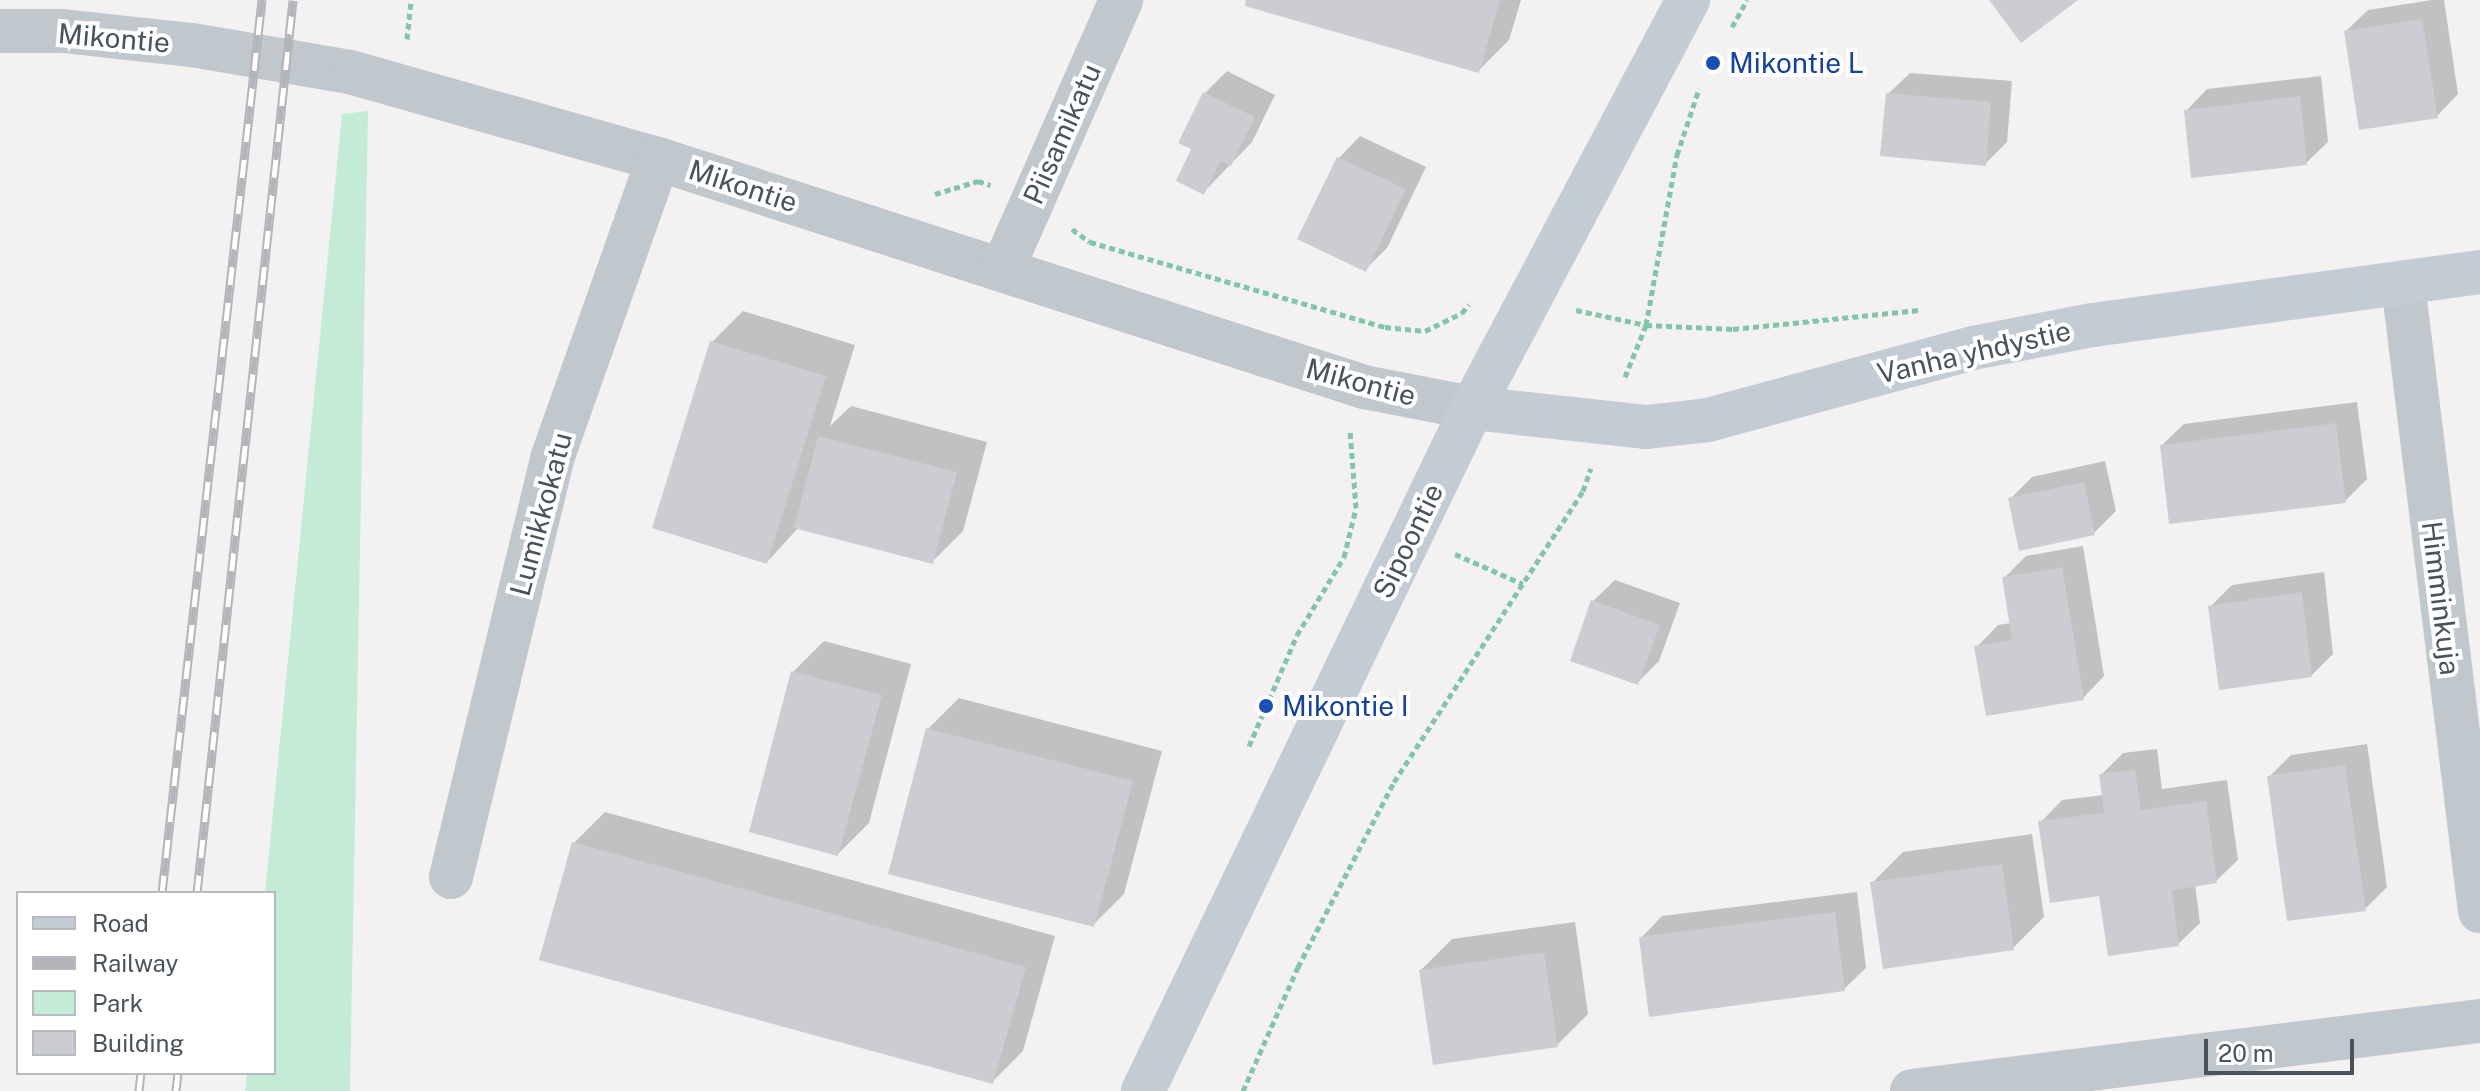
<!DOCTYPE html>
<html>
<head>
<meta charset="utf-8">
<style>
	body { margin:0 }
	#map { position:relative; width:2480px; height:1091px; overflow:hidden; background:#f3f1f1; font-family:"Public Sans",sans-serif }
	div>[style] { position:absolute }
	.green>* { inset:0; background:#c4ebd5 }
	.shadow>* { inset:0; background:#0003 }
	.building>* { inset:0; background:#cbcdd2 }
	.path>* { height:5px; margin-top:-2.5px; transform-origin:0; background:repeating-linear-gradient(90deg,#80c6a7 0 6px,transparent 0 10px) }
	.street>* { height:44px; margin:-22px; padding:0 22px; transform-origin:22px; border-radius:22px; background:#c0c7cd }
	.secondary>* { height:44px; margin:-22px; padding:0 22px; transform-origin:22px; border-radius:22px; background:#c3cbd5 }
	.rail>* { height:9px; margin-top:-4.5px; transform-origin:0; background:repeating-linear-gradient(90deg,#fff 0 18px,#b3b5ba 0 36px); box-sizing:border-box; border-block:2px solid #b3b5ba }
	.dots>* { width:22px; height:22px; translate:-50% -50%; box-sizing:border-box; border:4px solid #fff; border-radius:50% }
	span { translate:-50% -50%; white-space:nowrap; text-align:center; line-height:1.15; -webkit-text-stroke:8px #fff; paint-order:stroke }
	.street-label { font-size:28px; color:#4a535c }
	.transit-label { font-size:28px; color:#164399 }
	.left { translate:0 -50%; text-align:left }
	.legend { position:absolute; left:16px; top:891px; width:260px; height:184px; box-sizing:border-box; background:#fff; border:2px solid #b7babe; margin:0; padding:10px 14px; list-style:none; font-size:24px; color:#4a535c }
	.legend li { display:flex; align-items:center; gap:16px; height:40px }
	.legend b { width:40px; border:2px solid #b7babe }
	.scale { position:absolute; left:2204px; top:1039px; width:150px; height:36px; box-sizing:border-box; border:4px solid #4a535c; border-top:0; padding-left:10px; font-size:24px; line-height:28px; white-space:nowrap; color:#4a535c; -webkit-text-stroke:6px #fff; paint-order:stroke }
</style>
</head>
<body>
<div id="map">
	<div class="green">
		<i style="clip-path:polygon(368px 111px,350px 1091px,245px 1091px,247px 1073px,274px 1073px,274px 893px,265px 893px,342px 114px)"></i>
	</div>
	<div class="shadow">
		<i style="clip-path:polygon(1248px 0,1521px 0,1509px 40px,1478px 71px)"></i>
		<i style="clip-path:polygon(2432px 0,2444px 0,2458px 94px,2437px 116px,2346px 31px,2368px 10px)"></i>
		<i style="clip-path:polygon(1227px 71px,1275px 95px,1252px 142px,1203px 193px,1194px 148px,1205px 93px)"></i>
		<i style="clip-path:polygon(1910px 73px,2012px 81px,2007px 142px,1985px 164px,1888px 94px)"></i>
		<i style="clip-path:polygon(2321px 76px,2328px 142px,2306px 163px,2186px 111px,2207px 89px)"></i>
		<i style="clip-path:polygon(1360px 136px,1426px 167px,1387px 248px,1365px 270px,1339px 158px)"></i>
		<i style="clip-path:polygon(743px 311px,855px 345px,830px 426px,851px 406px,987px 442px,963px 531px,932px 562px,799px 527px,767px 562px,654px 527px,712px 342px)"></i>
		<i style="clip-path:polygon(2357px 402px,2367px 479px,2345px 501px,2162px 445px,2184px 424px)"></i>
		<i style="clip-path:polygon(2105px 461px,2116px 511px,2094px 533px,2010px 499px,2032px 477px)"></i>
		<i style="clip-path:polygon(2083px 546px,2104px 676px,2083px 698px,1977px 647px,1998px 625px,2011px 623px,2004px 578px,2026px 556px)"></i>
		<i style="clip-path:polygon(2324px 572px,2333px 654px,2311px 676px,2210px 607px,2232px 585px)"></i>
		<i style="clip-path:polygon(1615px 580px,1680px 603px,1659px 661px,1637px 683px,1593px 601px)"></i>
		<i style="clip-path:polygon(824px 641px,911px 664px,869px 823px,838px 854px,793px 672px)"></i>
		<i style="clip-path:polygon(959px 698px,1162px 751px,1124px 894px,1093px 925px,928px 729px)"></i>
		<i style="clip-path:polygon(2367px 744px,2387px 887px,2365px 909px,2269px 777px,2291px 755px)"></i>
		<i style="clip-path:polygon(2157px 749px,2162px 789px,2227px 780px,2238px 860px,2216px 881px,2195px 884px,2200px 923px,2178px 944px,2101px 893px,2041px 822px,2062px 800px,2104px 795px,2101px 775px,2123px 753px)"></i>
		<i style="clip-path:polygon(605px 812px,1055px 936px,1023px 1051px,992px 1082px,574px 843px)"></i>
		<i style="clip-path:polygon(2032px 834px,2044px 917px,2013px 948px,1872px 883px,1903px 852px)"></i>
		<i style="clip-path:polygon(1857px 892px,1866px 968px,1844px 989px,1641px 938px,1662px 916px)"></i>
		<i style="clip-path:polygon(1575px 922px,1588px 1014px,1557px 1045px,1421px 970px,1452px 939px)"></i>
	</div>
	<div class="building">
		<i style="clip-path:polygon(1246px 0,1500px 0,1479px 73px,1245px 6px)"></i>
		<i style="clip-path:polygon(1989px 0,2078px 0,2021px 43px)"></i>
		<i style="clip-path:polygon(2422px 19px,2438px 118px,2359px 130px,2344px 31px)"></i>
		<i style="clip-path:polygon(1203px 92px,1255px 117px,1231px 166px,1220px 161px,1204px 195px,1176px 181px,1191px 149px,1178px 143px)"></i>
		<i style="clip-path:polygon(1886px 93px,1991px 102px,1986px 166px,1880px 156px)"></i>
		<i style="clip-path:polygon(2300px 96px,2307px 165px,2191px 178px,2184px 110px)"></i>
		<i style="clip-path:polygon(1337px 157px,1406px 189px,1366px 272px,1297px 239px)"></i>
		<i style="clip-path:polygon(710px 341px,826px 376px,767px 564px,652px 528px)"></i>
		<i style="clip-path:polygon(2336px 423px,2346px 503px,2169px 524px,2160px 445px)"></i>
		<i style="clip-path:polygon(818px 436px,957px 472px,933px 564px,794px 528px)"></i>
		<i style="clip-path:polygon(2084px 482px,2095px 535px,2019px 551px,2008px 498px)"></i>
		<i style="clip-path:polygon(2062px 567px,2084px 700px,1986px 716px,1974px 646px,2012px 640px,2002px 577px)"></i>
		<i style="clip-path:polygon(2302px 592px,2312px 677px,2219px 690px,2208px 606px)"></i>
		<i style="clip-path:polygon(1591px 600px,1660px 625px,1638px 685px,1570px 661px)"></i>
		<i style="clip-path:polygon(791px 671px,882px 695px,838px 856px,749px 832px)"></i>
		<i style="clip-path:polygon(926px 728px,1133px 781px,1094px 927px,888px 874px)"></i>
		<i style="clip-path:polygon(2345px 765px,2366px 911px,2287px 921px,2267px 776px)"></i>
		<i style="clip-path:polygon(2135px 770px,2141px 810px,2206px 801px,2217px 883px,2172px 890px,2179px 946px,2108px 956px,2099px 896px,2050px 903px,2038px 821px,2104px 813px,2099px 774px)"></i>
		<i style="clip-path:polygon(572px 842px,1026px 967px,993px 1084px,539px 960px)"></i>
		<i style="clip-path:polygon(2002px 864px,2014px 950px,1883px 969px,1870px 882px)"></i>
		<i style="clip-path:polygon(1835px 912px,1845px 991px,1649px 1017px,1639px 937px)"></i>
		<i style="clip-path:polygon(1544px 952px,1558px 1047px,1433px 1065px,1419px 970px)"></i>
	</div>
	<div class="path">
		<i style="left:1732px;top:27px;width:31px;rotate:-61deg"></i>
		<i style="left:407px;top:39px;width:39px;rotate:-84deg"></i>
		<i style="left:935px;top:194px;width:45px;rotate:-16.8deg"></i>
		<i style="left:978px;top:181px;width:13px;rotate:18deg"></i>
		<i style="left:1072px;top:229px;width:22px;rotate:36deg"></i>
		<i style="left:1090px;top:242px;width:307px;rotate:16.1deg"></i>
		<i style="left:1385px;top:327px;width:40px;rotate:5.7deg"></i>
		<i style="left:1425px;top:331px;width:41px;rotate:-25.9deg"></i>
		<i style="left:1462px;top:313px;width:11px;rotate:-52deg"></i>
		<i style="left:1576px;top:310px;width:72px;rotate:12.1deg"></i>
		<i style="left:1646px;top:325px;width:87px;rotate:2.6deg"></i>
		<i style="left:1733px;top:329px;width:187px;rotate:-5.8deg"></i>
		<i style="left:1625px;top:377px;width:56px;rotate:-68deg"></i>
		<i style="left:1646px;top:325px;width:173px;rotate:-79.7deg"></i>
		<i style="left:1677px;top:155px;width:70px;rotate:-71.6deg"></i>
		<i style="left:1455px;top:554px;width:74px;rotate:23.8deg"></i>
		<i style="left:1249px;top:746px;width:121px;rotate:-66.6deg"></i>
		<i style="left:1297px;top:635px;width:91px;rotate:-58.9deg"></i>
		<i style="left:1344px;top:557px;width:50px;rotate:-76.2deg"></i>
		<i style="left:1356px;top:508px;width:78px;rotate:-94.4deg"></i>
		<i style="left:1243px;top:1091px;width:136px;rotate:-66.1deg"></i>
		<i style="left:1298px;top:967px;width:208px;rotate:-62.6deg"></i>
		<i style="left:1394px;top:782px;width:347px;rotate:-57deg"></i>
		<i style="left:1583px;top:491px;width:24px;rotate:-71deg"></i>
	</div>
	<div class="street">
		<i style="left:0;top:31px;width:63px"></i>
		<i style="left:63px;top:31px;width:130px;rotate:6.2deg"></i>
		<i style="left:192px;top:45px;width:160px;rotate:9.7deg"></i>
		<i style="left:350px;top:72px;width:320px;rotate:15.8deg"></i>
		<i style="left:658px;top:159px;width:742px;rotate:17.9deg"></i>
		<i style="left:1364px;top:387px;width:110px;rotate:11deg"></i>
		<i style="left:1003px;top:268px;width:293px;rotate:-66.2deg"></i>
		<i style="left:2403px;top:284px;width:632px;rotate:83deg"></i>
		<i style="left:451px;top:877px;width:433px;rotate:-76.4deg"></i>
		<i style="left:553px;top:456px;width:315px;rotate:-70.5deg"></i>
		<i style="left:1912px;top:1091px;width:572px;rotate:-7.03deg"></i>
	</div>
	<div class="secondary">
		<i style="left:1472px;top:408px;width:176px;rotate:6.2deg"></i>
		<i style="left:1647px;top:427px;width:61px;rotate:-6.5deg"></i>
		<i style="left:1708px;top:420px;width:275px;rotate:-15.2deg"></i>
		<i style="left:1973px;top:348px;width:122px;rotate:-10.9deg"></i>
		<i style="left:2093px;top:325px;width:391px;rotate:-7.8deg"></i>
		<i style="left:1143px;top:1091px;width:758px;rotate:-64.28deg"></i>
		<i style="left:1472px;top:408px;width:462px;rotate:-62.1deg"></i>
	</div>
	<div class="rail">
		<i style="left:162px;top:893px;width:899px;rotate:-83.61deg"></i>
		<i style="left:197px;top:893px;width:898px;rotate:-83.86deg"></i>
		<i style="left:139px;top:1091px;width:18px;rotate:-84deg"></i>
		<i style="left:176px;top:1091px;width:18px;rotate:-84deg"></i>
	</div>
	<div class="dots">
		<i style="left:1713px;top:63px;background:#1a4fb4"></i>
		<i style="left:1266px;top:706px;background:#1a4fb4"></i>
	</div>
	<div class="street-label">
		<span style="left:114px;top:38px;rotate:5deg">Mikontie</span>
		<span style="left:1062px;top:134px;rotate:-66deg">Piisamikatu</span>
		<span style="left:743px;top:186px;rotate:18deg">Mikontie</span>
		<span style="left:1974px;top:352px;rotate:-13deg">Vanha yhdystie</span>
		<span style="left:1361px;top:382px;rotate:15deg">Mikontie</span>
		<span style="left:541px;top:514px;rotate:-75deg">Lumikkokatu</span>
		<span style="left:1408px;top:541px;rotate:-64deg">Sipoontie</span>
		<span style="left:2441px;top:598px;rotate:83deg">Himminkuja</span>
	</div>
	<div class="transit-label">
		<span class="left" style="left:1729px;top:63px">Mikontie L</span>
		<span class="left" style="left:1282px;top:706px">Mikontie I</span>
	</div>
	<ul class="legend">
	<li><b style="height:10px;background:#c3cbd5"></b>Road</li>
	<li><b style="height:10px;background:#b3b5ba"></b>Railway</li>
	<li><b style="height:22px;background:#c4ebd5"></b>Park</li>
	<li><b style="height:22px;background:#cbcdd2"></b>Building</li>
	</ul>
	<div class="scale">20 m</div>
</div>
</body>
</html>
